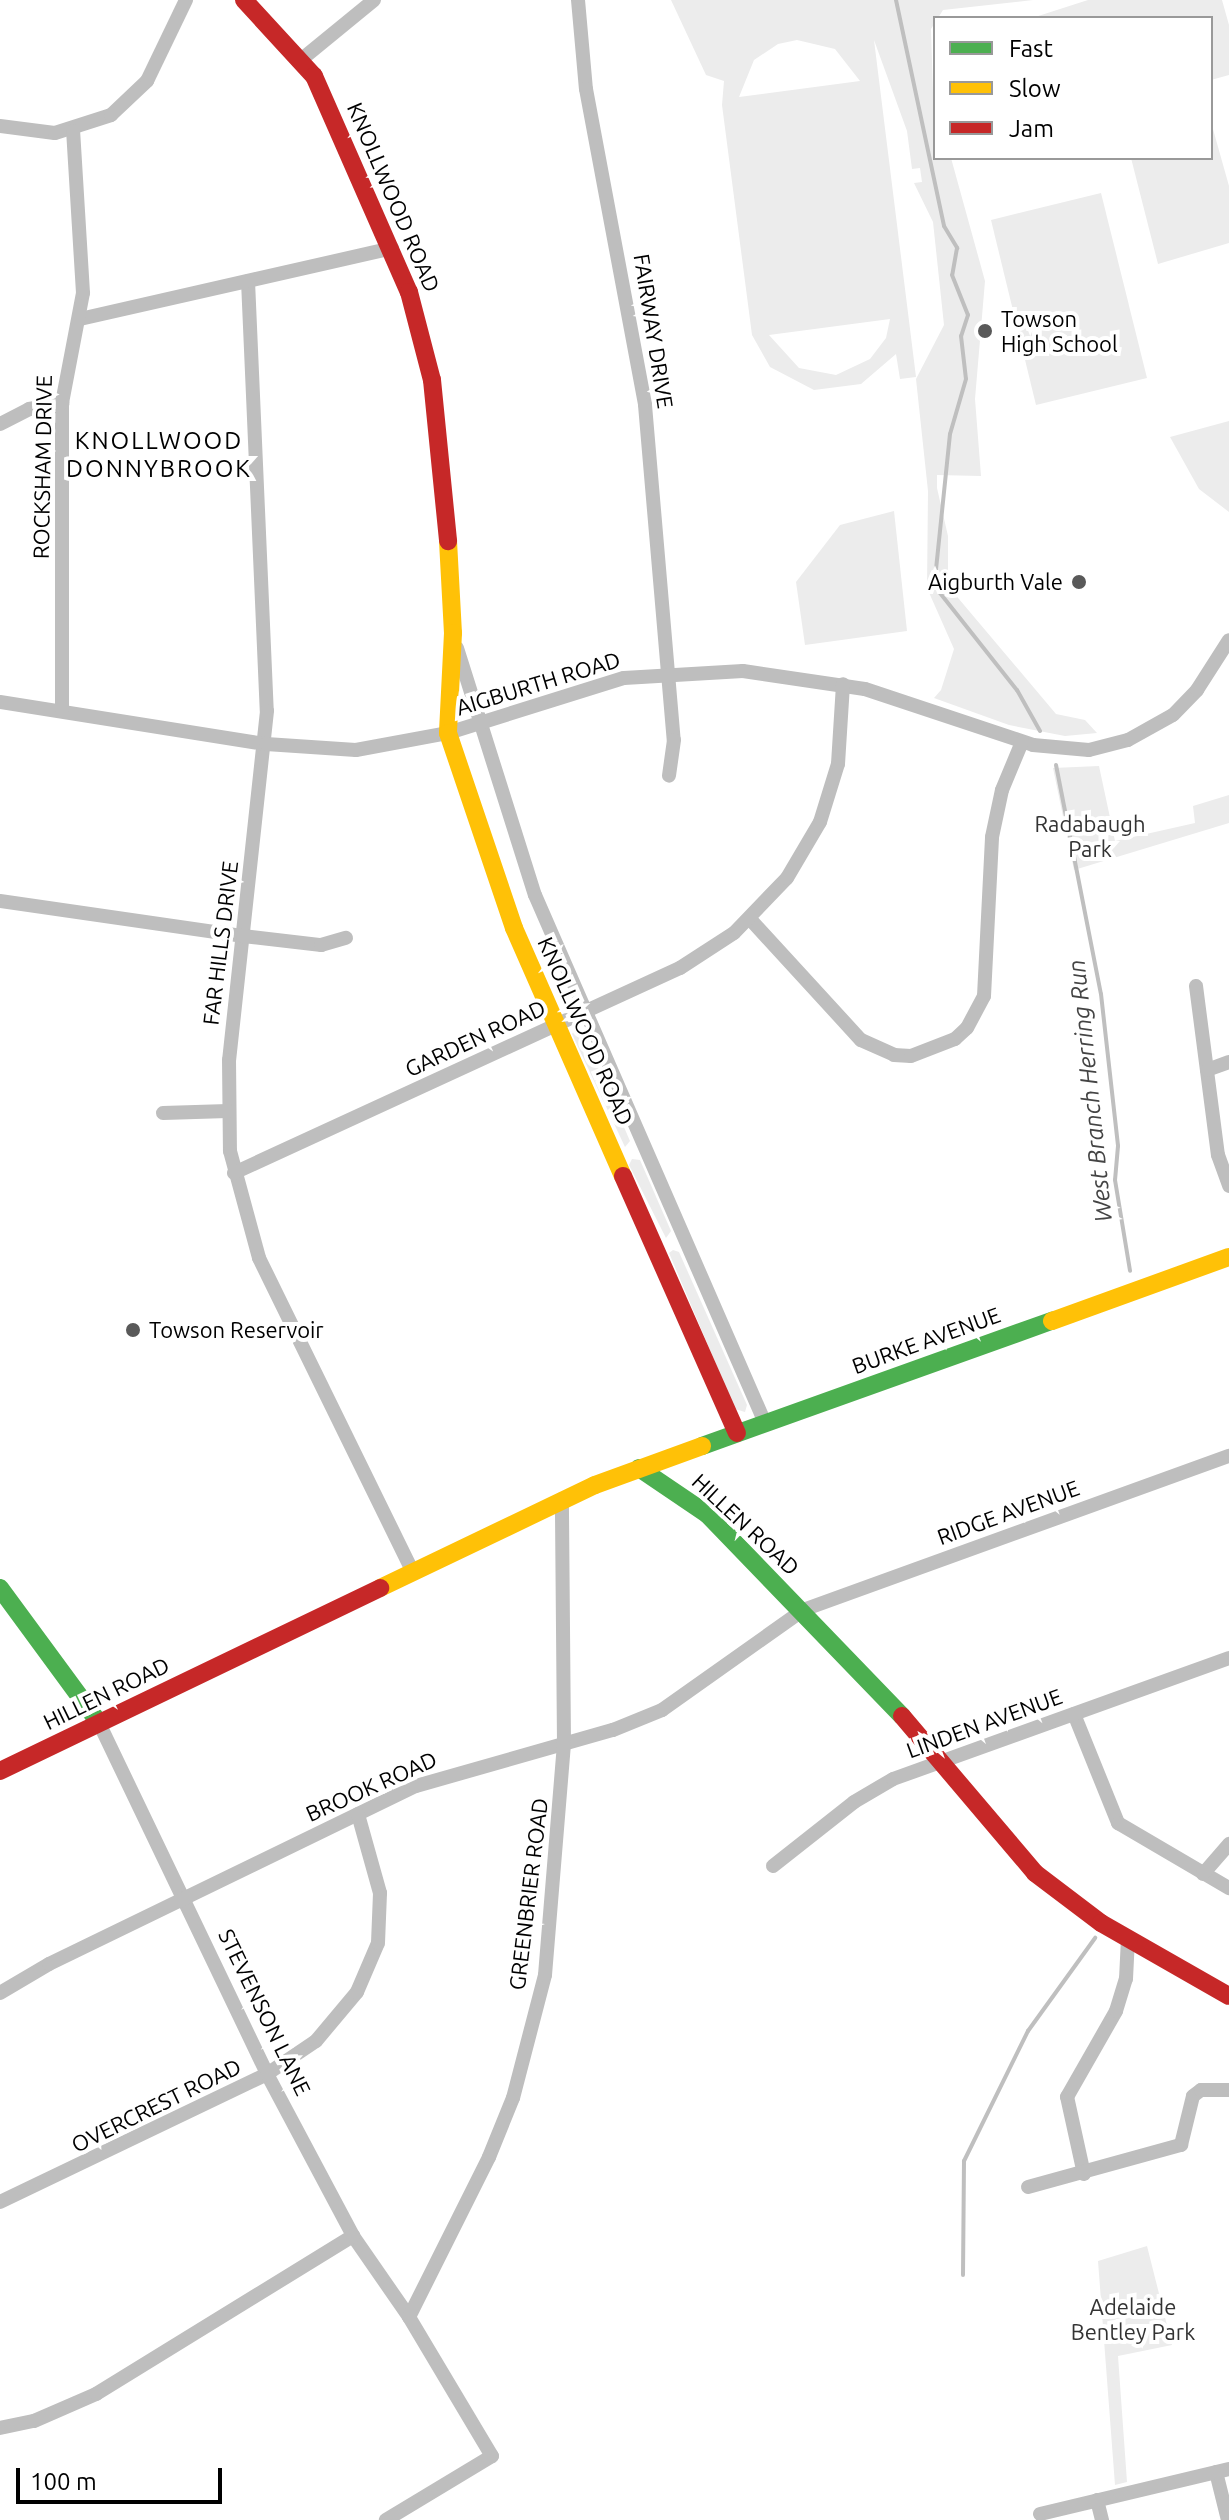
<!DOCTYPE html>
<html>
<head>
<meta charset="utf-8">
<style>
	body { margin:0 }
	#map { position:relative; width:1229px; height:2520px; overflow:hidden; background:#fff; font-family:Ubuntu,sans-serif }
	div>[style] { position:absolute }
	.green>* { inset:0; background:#ececec }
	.stream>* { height:4px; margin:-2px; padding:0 2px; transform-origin:2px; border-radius:2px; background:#bfbfbf }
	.street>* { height:14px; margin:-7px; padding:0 7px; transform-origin:7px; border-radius:7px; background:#bebebe }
	.fast>* { height:18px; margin:-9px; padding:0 9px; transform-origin:9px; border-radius:9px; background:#4caf50 }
	.slow>* { height:18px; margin:-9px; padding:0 9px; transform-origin:9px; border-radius:9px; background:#ffc107 }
	.jam>* { height:18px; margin:-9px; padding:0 9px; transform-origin:9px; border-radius:9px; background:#c62828 }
	.dots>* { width:22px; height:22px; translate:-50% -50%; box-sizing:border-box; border:4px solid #fff; border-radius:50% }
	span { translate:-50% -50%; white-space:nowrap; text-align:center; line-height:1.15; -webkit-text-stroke:8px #fff; paint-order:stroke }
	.street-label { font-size:22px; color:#000 }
	.poi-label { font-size:22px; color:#000 }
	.left { translate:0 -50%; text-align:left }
	.right { translate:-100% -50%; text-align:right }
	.park-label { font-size:22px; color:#333 }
	.neighbourhood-label { font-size:24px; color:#000; letter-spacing:2px }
	.water-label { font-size:24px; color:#444; font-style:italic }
	.legend { position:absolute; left:933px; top:16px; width:280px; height:144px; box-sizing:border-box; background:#fff; border:2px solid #999; margin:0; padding:10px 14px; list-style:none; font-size:24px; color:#000 }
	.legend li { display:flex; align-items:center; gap:16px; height:40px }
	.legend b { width:40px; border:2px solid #999 }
	.scale { position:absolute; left:16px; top:2468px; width:206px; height:36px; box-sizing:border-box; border:4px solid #000; border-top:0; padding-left:10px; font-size:24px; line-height:28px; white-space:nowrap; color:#000; -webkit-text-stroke:6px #fff; paint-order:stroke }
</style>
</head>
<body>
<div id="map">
	<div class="green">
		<i style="clip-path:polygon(evenodd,671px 0,1033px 0,943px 10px,931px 29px,935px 158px,951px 158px,985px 281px,975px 399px,981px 476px,937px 475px,937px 488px,948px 536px,948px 586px,1056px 714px,1085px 720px,1097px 733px,1065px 736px,1009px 725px,934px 698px,941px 690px,954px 649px,927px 588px,928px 491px,916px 379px,944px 325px,933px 222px,914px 183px,922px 182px,920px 168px,912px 169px,907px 131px,874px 40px,916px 377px,900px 379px,896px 354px,861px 384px,814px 390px,770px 367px,752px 335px,722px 105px,724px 81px,706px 75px,671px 0,797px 40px,835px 49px,860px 81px,739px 97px,754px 60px,778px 44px,797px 40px,671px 0,890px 319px,886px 338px,870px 359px,836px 375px,799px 368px,769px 335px,890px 319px)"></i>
		<i style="clip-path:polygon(1088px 0,1222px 0,1229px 25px,1229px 75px,1211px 80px,1211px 18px,1032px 18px)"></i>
		<i style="clip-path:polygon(1211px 122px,1229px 186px,1229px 243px,1158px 264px,1131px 158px,1211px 158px)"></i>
		<i style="clip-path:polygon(1101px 193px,1147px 378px,1036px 405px,991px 220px)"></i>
		<i style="clip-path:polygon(1229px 421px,1229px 512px,1199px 489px,1170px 437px)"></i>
		<i style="clip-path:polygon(894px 511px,907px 631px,805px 645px,796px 582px,840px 525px)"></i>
		<i style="clip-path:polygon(1099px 766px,1115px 841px,1195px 823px,1193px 806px,1229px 795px,1229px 823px,1074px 870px,1053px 768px)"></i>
		<i style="clip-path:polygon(575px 1029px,582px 1030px,630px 1141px,625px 1147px,572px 1034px)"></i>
		<i style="clip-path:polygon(632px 1159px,640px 1160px,671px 1231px,666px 1238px,629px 1165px)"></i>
		<i style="clip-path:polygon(673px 1250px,679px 1252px,747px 1405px,745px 1412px,735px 1409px,669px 1253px)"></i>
		<i style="clip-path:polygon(1147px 2246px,1172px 2345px,1118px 2356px,1127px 2482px,1115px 2485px,1098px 2261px)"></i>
	</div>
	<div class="stream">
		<i style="left:896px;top:0;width:231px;rotate:78deg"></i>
		<i style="left:944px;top:226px;width:26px;rotate:59deg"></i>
		<i style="left:957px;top:248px;width:27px;rotate:100deg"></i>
		<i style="left:952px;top:275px;width:43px;rotate:68.2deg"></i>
		<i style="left:968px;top:315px;width:22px;rotate:108deg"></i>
		<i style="left:961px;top:336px;width:43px;rotate:83.4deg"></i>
		<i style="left:966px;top:379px;width:57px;rotate:106.2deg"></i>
		<i style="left:950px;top:434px;width:137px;rotate:95.9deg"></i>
		<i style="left:936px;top:570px;width:23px;rotate:80deg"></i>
		<i style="left:940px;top:593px;width:124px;rotate:51.6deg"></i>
		<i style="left:1017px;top:690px;width:47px;rotate:60.7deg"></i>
		<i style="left:1056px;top:765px;width:233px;rotate:78.9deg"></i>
		<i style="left:1101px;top:994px;width:153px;rotate:83.6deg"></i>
		<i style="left:1118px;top:1146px;width:34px;rotate:95deg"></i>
		<i style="left:1115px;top:1180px;width:92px;rotate:80.6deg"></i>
		<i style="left:963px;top:2275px;width:114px;rotate:-89.5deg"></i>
		<i style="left:964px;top:2161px;width:145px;rotate:-63.8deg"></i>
		<i style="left:1028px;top:2031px;width:115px;rotate:-54.2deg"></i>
	</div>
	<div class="street">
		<i style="left:578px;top:0;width:89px;rotate:84.9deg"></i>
		<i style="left:586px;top:89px;width:321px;rotate:79.4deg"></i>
		<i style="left:645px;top:405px;width:336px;rotate:85.1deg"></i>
		<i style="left:674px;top:740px;width:36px;rotate:98deg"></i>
		<i style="left:302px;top:59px;width:93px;rotate:-39.3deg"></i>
		<i style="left:0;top:126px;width:55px;rotate:7.3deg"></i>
		<i style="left:55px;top:133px;width:59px;rotate:-17.8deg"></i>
		<i style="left:111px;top:115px;width:50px;rotate:-43.4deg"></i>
		<i style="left:147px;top:81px;width:90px;rotate:-64.3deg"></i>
		<i style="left:248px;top:281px;width:430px;rotate:87.5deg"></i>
		<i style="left:267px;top:711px;width:351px;rotate:96.2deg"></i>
		<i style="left:229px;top:1060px;width:91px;rotate:89.4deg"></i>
		<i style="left:230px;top:1151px;width:111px;rotate:74.8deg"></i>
		<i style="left:259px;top:1258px;width:347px;rotate:63.9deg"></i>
		<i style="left:80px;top:319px;width:320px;rotate:-12.8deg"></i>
		<i style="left:0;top:424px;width:33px;rotate:-27deg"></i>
		<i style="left:29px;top:409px;width:34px;rotate:-10deg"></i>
		<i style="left:457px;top:648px;width:259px;rotate:72.5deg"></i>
		<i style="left:535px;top:895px;width:576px;rotate:66.46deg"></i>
		<i style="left:0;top:702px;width:269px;rotate:9deg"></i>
		<i style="left:266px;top:744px;width:90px;rotate:3.8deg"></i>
		<i style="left:356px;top:750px;width:94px;rotate:-10.5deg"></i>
		<i style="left:448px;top:733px;width:184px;rotate:-17.4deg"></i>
		<i style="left:624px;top:678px;width:119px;rotate:-3.4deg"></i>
		<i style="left:743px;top:671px;width:123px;rotate:8.4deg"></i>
		<i style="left:865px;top:689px;width:177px;rotate:18.4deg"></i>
		<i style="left:1033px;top:745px;width:56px;rotate:5.1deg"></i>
		<i style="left:1089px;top:750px;width:40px;rotate:-14.4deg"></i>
		<i style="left:1128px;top:740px;width:51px;rotate:-29.1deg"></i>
		<i style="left:1173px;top:715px;width:35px;rotate:-46deg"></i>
		<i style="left:1197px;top:690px;width:59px;rotate:-57.4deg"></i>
		<i style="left:62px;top:711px;width:308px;rotate:-90deg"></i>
		<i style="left:62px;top:403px;width:112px;rotate:-79.2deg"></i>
		<i style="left:83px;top:293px;width:162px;rotate:-93.5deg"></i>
		<i style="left:0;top:901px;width:246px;rotate:8.2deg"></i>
		<i style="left:243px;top:936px;width:79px;rotate:6.6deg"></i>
		<i style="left:321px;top:945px;width:26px;rotate:-16deg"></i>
		<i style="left:750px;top:919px;width:164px;rotate:47.5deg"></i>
		<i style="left:861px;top:1040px;width:36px;rotate:24deg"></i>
		<i style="left:894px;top:1055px;width:17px;rotate:3deg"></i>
		<i style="left:911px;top:1056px;width:47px;rotate:-21.1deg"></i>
		<i style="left:955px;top:1039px;width:16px;rotate:-43deg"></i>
		<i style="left:967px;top:1028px;width:36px;rotate:-62deg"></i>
		<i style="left:984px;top:996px;width:159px;rotate:-87.1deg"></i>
		<i style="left:992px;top:837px;width:48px;rotate:-78deg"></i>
		<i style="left:1002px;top:790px;width:52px;rotate:-67.4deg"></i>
		<i style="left:1196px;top:986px;width:170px;rotate:82.6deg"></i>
		<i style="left:1218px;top:1155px;width:33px;rotate:70deg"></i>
		<i style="left:1207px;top:1070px;width:23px;rotate:-20deg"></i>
		<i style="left:163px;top:1113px;width:65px;rotate:-1.8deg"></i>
		<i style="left:234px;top:1173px;width:491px;rotate:-24.7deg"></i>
		<i style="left:680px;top:968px;width:64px;rotate:-32.9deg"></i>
		<i style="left:734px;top:933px;width:76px;rotate:-46.1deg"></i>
		<i style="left:787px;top:878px;width:65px;rotate:-59.5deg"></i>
		<i style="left:820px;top:822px;width:61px;rotate:-72.8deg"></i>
		<i style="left:838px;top:764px;width:80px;rotate:-86.4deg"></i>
		<i style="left:1074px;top:1714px;width:118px;rotate:68deg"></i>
		<i style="left:1118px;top:1823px;width:129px;rotate:30.4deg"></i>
		<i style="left:99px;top:1723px;width:389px;rotate:64.4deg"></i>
		<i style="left:267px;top:2074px;width:183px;rotate:62deg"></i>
		<i style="left:353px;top:2236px;width:98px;rotate:55.3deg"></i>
		<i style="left:409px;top:2317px;width:162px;rotate:59.2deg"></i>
		<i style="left:492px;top:2456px;width:124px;rotate:148.9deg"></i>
		<i style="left:773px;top:1866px;width:103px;rotate:-38.3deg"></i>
		<i style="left:854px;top:1802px;width:45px;rotate:-30.5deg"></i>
		<i style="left:893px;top:1779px;width:357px;rotate:-19.8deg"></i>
		<i style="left:1203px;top:1874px;width:40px;rotate:-49deg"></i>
		<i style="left:0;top:1993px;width:57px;rotate:-30.6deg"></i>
		<i style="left:49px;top:1964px;width:408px;rotate:-25.9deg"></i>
		<i style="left:416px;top:1786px;width:205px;rotate:-15.9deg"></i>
		<i style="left:613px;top:1730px;width:53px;rotate:-22.2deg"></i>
		<i style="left:662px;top:1710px;width:173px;rotate:-35.3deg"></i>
		<i style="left:803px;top:1610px;width:453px;rotate:-19.9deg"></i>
		<i style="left:1084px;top:2174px;width:79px;rotate:-102.4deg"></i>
		<i style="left:1067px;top:2097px;width:99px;rotate:-60.3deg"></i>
		<i style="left:1116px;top:2011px;width:34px;rotate:-73deg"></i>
		<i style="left:1126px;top:1979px;width:41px;rotate:-87.2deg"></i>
		<i style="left:1028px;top:2187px;width:159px;rotate:-15.4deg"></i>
		<i style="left:1181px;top:2145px;width:50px;rotate:-76.2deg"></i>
		<i style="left:1193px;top:2096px;width:10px;rotate:-37deg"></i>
		<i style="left:1201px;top:2090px;width:28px"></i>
		<i style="left:0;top:2202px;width:296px;rotate:-25.6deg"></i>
		<i style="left:267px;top:2074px;width:59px;rotate:-34deg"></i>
		<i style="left:316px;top:2041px;width:64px;rotate:-50.1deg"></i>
		<i style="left:357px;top:1992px;width:53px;rotate:-66.8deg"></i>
		<i style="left:378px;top:1943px;width:50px;rotate:-87.7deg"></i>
		<i style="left:380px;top:1893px;width:82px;rotate:-105.6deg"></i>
		<i style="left:409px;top:2317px;width:179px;rotate:-63.4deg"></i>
		<i style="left:489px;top:2157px;width:64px;rotate:-67.9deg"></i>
		<i style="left:513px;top:2098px;width:127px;rotate:-75.4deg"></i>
		<i style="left:545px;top:1975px;width:233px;rotate:-85.3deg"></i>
		<i style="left:564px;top:1743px;width:244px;rotate:-90.5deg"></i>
		<i style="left:0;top:2428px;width:35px;rotate:-12deg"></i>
		<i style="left:34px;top:2421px;width:68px;rotate:-23.5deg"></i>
		<i style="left:96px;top:2394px;width:302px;rotate:-31.6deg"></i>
		<i style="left:1216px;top:2472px;width:49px;rotate:76deg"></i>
		<i style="left:1097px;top:2500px;width:21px;rotate:76deg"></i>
		<i style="left:1040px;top:2514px;width:194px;rotate:-13.4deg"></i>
	</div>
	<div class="fast">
		<i style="left:702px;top:1446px;width:372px;rotate:-19.7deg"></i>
		<i style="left:639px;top:1468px;width:82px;rotate:34.1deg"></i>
		<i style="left:707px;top:1514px;width:281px;rotate:46deg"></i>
		<i style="left:0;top:1588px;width:167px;rotate:53.7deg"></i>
	</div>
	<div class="slow">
		<i style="left:448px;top:541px;width:92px;rotate:86.9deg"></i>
		<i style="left:453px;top:633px;width:100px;rotate:92.9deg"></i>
		<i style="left:448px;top:733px;width:206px;rotate:71.3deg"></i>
		<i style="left:514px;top:928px;width:271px;rotate:66.3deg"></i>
		<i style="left:1052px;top:1321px;width:188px;rotate:-19.9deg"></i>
		<i style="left:380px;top:1588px;width:238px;rotate:-25.6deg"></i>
		<i style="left:595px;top:1485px;width:114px;rotate:-20deg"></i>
	</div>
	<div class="jam">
		<i style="left:244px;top:0;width:103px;rotate:47.4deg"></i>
		<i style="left:314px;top:76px;width:236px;rotate:66.3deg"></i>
		<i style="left:409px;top:292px;width:91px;rotate:75.4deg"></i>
		<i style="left:432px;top:380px;width:162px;rotate:84.3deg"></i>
		<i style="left:623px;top:1176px;width:281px;rotate:66.1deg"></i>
		<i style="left:902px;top:1716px;width:206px;rotate:49.7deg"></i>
		<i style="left:1035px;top:1873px;width:83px;rotate:37.1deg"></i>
		<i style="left:1101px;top:1923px;width:147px;rotate:29.7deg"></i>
		<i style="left:0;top:1771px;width:422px;rotate:-25.7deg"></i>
	</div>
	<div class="dots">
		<i style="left:985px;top:331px;background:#595959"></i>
		<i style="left:1079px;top:582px;background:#595959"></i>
		<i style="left:133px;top:1330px;background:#595959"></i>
	</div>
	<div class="street-label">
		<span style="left:394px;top:197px;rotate:67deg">KNOLLWOOD ROAD</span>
		<span style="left:654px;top:331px;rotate:81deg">FAIRWAY DRIVE</span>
		<span style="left:42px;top:467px;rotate:-89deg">ROCKSHAM DRIVE</span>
		<span style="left:538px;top:683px;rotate:-17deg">AIGBURTH ROAD</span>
		<span style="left:220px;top:943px;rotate:-83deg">FAR HILLS DRIVE</span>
		<span style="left:586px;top:1031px;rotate:66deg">KNOLLWOOD ROAD</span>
		<span style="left:475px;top:1038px;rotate:-25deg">GARDEN ROAD</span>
		<span style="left:926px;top:1340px;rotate:-20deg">BURKE AVENUE</span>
		<span style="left:1008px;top:1512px;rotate:-20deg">RIDGE AVENUE</span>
		<span style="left:746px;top:1524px;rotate:43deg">HILLEN ROAD</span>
		<span style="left:106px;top:1693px;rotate:-26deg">HILLEN ROAD</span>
		<span style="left:984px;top:1723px;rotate:-20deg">LINDEN AVENUE</span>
		<span style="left:371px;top:1786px;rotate:-24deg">BROOK ROAD</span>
		<span style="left:528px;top:1894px;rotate:-83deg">GREENBRIER ROAD</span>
		<span style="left:265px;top:2012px;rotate:64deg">STEVENSON LANE</span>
		<span style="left:156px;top:2105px;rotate:-26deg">OVERCREST ROAD</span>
	</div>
	<div class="poi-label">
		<span class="left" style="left:1001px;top:331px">Towson<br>High School</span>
		<span class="right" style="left:1063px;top:582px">Aigburth Vale</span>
		<span class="left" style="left:149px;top:1330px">Towson Reservoir</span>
	</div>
	<div class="park-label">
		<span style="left:1090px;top:836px">Radabaugh<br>Park</span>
		<span style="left:1133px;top:2319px">Adelaide<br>Bentley Park</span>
	</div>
	<div class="neighbourhood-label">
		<span style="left:159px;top:455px">KNOLLWOOD<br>DONNYBROOK</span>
	</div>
	<div class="water-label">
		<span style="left:1090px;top:1091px;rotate:-96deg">West Branch Herring Run</span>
	</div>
	<ul class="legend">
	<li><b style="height:10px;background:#4caf50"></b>Fast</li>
	<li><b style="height:10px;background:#ffc107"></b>Slow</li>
	<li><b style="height:10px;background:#c62828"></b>Jam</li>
	</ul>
	<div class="scale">100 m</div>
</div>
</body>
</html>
